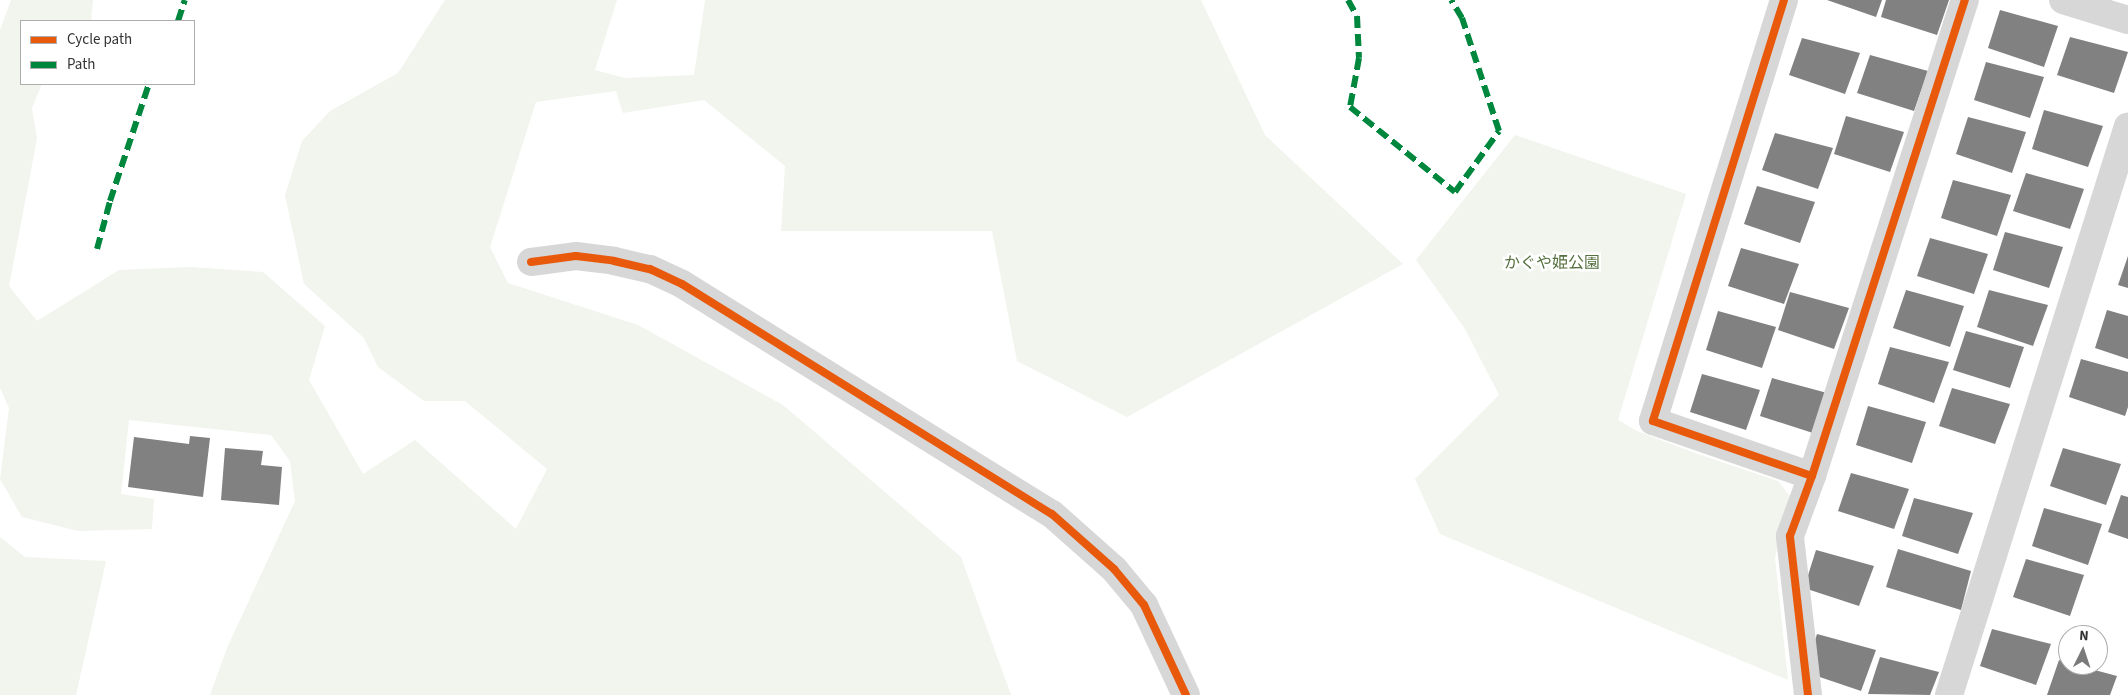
<!DOCTYPE html>
<html>
<head>
<meta charset="utf-8">
<style>
	body { margin:0 }
	#map { position:relative; width:2128px; height:695px; overflow:hidden; background:#fff; font-family:"Source Sans 3","Noto Sans JP",sans-serif }
	div>[style] { position:absolute }
	.green>* { inset:0; background:#f1f5ed }
	.building>* { inset:0; background:#818181 }
	.minor>* { height:28px; margin:-14px; padding:0 14px; transform-origin:14px; border-radius:14px; background:#d7d7d7 }
	.quiet>* { height:6px; margin-top:-3px; transform-origin:0; background:repeating-linear-gradient(90deg,#00873e 0 12px,transparent 0 18px) }
	.cycleway>* { height:8px; margin:-4px; padding:0 4px; transform-origin:4px; border-radius:4px; background:#e8590c }
	span { translate:-50% -50%; white-space:nowrap; text-align:center; line-height:1.15; -webkit-text-stroke:5px #fff; paint-order:stroke }
	.park-label { font-size:16px; color:#56703f }
	.legend { position:absolute; left:20px; top:20px; width:175px; height:65px; box-sizing:border-box; background:#fff; border:1px solid #adadad; margin:0; padding:6px 9px; list-style:none; font-size:15px; color:#333 }
	.legend li { display:flex; align-items:center; gap:10px; height:25px }
	.legend b { width:25px; border:1px solid #adadad }
	.north { position:absolute; left:2058px; top:625px; width:50px; height:50px; box-sizing:border-box; background:#fff; border:1px solid #adadad; border-radius:50%; rotate:4deg; font-size:14px; font-weight:700; line-height:20px; text-align:center; color:#333 }
	.north::after { content:''; display:block; margin:auto; width:18px; height:22px; background:#7a7a7a; clip-path:polygon(50% 0,100% 100%,50% 72%,0 100%) }
</style>
</head>
<body>
<div id="map">
	<div class="green">
		<i style="clip-path:polygon(11px 0,93px 0,91px 21px,21px 21px,21px 84px,42px 84px,32px 108px,37px 139px,9px 286px,37px 321px,119px 270px,191px 267px,263px 272px,325px 326px,309px 380px,363px 474px,415px 440px,516px 529px,547px 469px,465px 401px,424px 401px,378px 367px,364px 338px,304px 284px,285px 195px,302px 141px,330px 111px,398px 73px,445px 0,617px 0,595px 70px,625px 78px,694px 75px,705px 0,1201px 0,1265px 135px,1403px 264px,1127px 417px,1017px 361px,992px 231px,781px 231px,785px 166px,704px 100px,623px 113px,616px 91px,536px 102px,490px 247px,508px 283px,638px 325px,783px 405px,961px 557px,1011px 695px,210px 695px,227px 648px,295px 501px,290px 461px,271px 435px,129px 420px,121px 494px,154px 499px,152px 529px,78px 531px,22px 517px,0 479px,9px 408px,0 388px,0 30px)"></i>
		<i style="clip-path:polygon(1515px 135px,1686px 194px,1618px 420px,1637px 431px,1695px 453px,1778px 481px,1790px 496px,1775px 558px,1788px 680px,1440px 534px,1415px 479px,1499px 395px,1465px 329px,1416px 260px)"></i>
		<i style="clip-path:polygon(0 537px,25px 557px,106px 561px,76px 695px,0 695px)"></i>
	</div>
	<div class="building">
		<i style="clip-path:polygon(1827px 0,1882px 0,1876px 17px)"></i>
		<i style="clip-path:polygon(1886px 0,1949px 0,1937px 35px,1881px 17px)"></i>
		<i style="clip-path:polygon(2000px 10px,2058px 26px,2044px 67px,1988px 48px)"></i>
		<i style="clip-path:polygon(2070px 37px,2128px 52px,2114px 93px,2057px 75px)"></i>
		<i style="clip-path:polygon(1802px 38px,1860px 53px,1845px 94px,1789px 75px)"></i>
		<i style="clip-path:polygon(1870px 55px,1928px 71px,1914px 111px,1857px 93px)"></i>
		<i style="clip-path:polygon(1986px 62px,2044px 77px,2030px 118px,1974px 100px)"></i>
		<i style="clip-path:polygon(2044px 110px,2103px 126px,2088px 167px,2032px 149px)"></i>
		<i style="clip-path:polygon(1846px 116px,1904px 132px,1890px 172px,1834px 154px)"></i>
		<i style="clip-path:polygon(1968px 117px,2026px 132px,2012px 173px,1956px 154px)"></i>
		<i style="clip-path:polygon(1775px 133px,1833px 148px,1818px 189px,1762px 170px)"></i>
		<i style="clip-path:polygon(2026px 173px,2084px 189px,2070px 229px,2013px 211px)"></i>
		<i style="clip-path:polygon(1953px 180px,2011px 195px,1997px 236px,1941px 218px)"></i>
		<i style="clip-path:polygon(1757px 186px,1815px 202px,1800px 243px,1744px 224px)"></i>
		<i style="clip-path:polygon(2005px 232px,2063px 247px,2049px 288px,1993px 270px)"></i>
		<i style="clip-path:polygon(1930px 238px,1988px 254px,1974px 294px,1917px 276px)"></i>
		<i style="clip-path:polygon(1741px 248px,1799px 264px,1784px 304px,1728px 286px)"></i>
		<i style="clip-path:polygon(2128px 256px,2128px 288px,2118px 285px)"></i>
		<i style="clip-path:polygon(1906px 290px,1964px 306px,1950px 347px,1893px 328px)"></i>
		<i style="clip-path:polygon(1989px 290px,2048px 305px,2033px 346px,1977px 327px)"></i>
		<i style="clip-path:polygon(1790px 292px,1849px 308px,1834px 349px,1778px 330px)"></i>
		<i style="clip-path:polygon(2107px 310px,2128px 316px,2128px 359px,2095px 348px)"></i>
		<i style="clip-path:polygon(1718px 311px,1776px 327px,1762px 368px,1706px 350px)"></i>
		<i style="clip-path:polygon(1966px 331px,2024px 347px,2010px 388px,1953px 370px)"></i>
		<i style="clip-path:polygon(1890px 347px,1949px 362px,1934px 403px,1878px 384px)"></i>
		<i style="clip-path:polygon(2081px 359px,2128px 372px,2128px 407px,2125px 416px,2069px 397px)"></i>
		<i style="clip-path:polygon(1702px 374px,1760px 390px,1746px 430px,1690px 412px)"></i>
		<i style="clip-path:polygon(1772px 378px,1831px 394px,1816px 434px,1760px 416px)"></i>
		<i style="clip-path:polygon(1952px 388px,2010px 404px,1995px 444px,1939px 426px)"></i>
		<i style="clip-path:polygon(1868px 406px,1926px 422px,1912px 463px,1856px 445px)"></i>
		<i style="clip-path:polygon(190px 436px,210px 438px,203px 497px,128px 487px,134px 437px,189px 444px)"></i>
		<i style="clip-path:polygon(225px 448px,263px 451px,261px 465px,282px 467px,279px 505px,221px 500px)"></i>
		<i style="clip-path:polygon(2063px 448px,2121px 464px,2106px 505px,2050px 486px)"></i>
		<i style="clip-path:polygon(1851px 473px,1909px 489px,1894px 529px,1838px 511px)"></i>
		<i style="clip-path:polygon(2121px 495px,2128px 497px,2128px 539px,2108px 532px)"></i>
		<i style="clip-path:polygon(1914px 498px,1973px 513px,1958px 554px,1902px 536px)"></i>
		<i style="clip-path:polygon(2044px 508px,2102px 524px,2088px 565px,2032px 546px)"></i>
		<i style="clip-path:polygon(1898px 549px,1971px 571px,1961px 610px,1886px 587px)"></i>
		<i style="clip-path:polygon(1816px 550px,1874px 566px,1859px 606px,1804px 588px)"></i>
		<i style="clip-path:polygon(2026px 559px,2084px 575px,2070px 616px,2013px 597px)"></i>
		<i style="clip-path:polygon(1992px 629px,2051px 644px,2036px 685px,1980px 666px)"></i>
		<i style="clip-path:polygon(1817px 634px,1876px 650px,1861px 691px,1805px 672px)"></i>
		<i style="clip-path:polygon(1880px 657px,1939px 672px,1930px 695px,1868px 694px)"></i>
		<i style="clip-path:polygon(2059px 660px,2068px 663px,2068px 665px,2076px 665px,2117px 676px,2110px 695px,2047px 695px)"></i>
	</div>
	<div class="minor">
		<i style="left:1784px;top:0;width:441px;rotate:107.3deg"></i>
		<i style="left:1653px;top:421px;width:168px;rotate:19.1deg"></i>
		<i style="left:2063px;top:0;width:68px;rotate:17.1deg"></i>
		<i style="left:531px;top:262px;width:45px;rotate:-7.6deg"></i>
		<i style="left:576px;top:256px;width:38px;rotate:7deg"></i>
		<i style="left:614px;top:261px;width:37px;rotate:13deg"></i>
		<i style="left:650px;top:269px;width:35px;rotate:25deg"></i>
		<i style="left:682px;top:284px;width:436px;rotate:31.9deg"></i>
		<i style="left:1052px;top:514px;width:83px;rotate:41.6deg"></i>
		<i style="left:1114px;top:569px;width:47px;rotate:50.2deg"></i>
		<i style="left:1144px;top:605px;width:99px;rotate:65deg"></i>
		<i style="left:1808px;top:695px;width:160px;rotate:-96.5deg"></i>
		<i style="left:1790px;top:536px;width:64px;rotate:-69.9deg"></i>
		<i style="left:1812px;top:476px;width:500px;rotate:-72.2deg"></i>
		<i style="left:1949px;top:695px;width:596px;rotate:-72.54deg"></i>
	</div>
	<div class="quiet">
		<i style="left:1348px;top:0;width:18px;rotate:61deg"></i>
		<i style="left:1357px;top:16px;width:42px;rotate:87.3deg"></i>
		<i style="left:1359px;top:58px;width:50px;rotate:100.4deg"></i>
		<i style="left:1350px;top:107px;width:135px;rotate:39deg"></i>
		<i style="left:1455px;top:192px;width:75px;rotate:-54.2deg"></i>
		<i style="left:1499px;top:131px;width:119px;rotate:-108.1deg"></i>
		<i style="left:1462px;top:18px;width:21px;rotate:-121deg"></i>
		<i style="left:178px;top:21px;width:22px;rotate:-72deg"></i>
		<i style="left:97px;top:249px;width:50px;rotate:-74.8deg"></i>
		<i style="left:110px;top:201px;width:123px;rotate:-71.6deg"></i>
	</div>
	<div class="cycleway">
		<i style="left:1784px;top:0;width:441px;rotate:107.3deg"></i>
		<i style="left:1653px;top:421px;width:168px;rotate:19.1deg"></i>
		<i style="left:531px;top:262px;width:45px;rotate:-7.6deg"></i>
		<i style="left:576px;top:256px;width:38px;rotate:7deg"></i>
		<i style="left:614px;top:261px;width:37px;rotate:13deg"></i>
		<i style="left:650px;top:269px;width:35px;rotate:25deg"></i>
		<i style="left:682px;top:284px;width:436px;rotate:31.9deg"></i>
		<i style="left:1052px;top:514px;width:83px;rotate:41.6deg"></i>
		<i style="left:1114px;top:569px;width:47px;rotate:50.2deg"></i>
		<i style="left:1144px;top:605px;width:99px;rotate:65deg"></i>
		<i style="left:1808px;top:695px;width:160px;rotate:-96.5deg"></i>
		<i style="left:1790px;top:536px;width:64px;rotate:-69.9deg"></i>
		<i style="left:1812px;top:476px;width:500px;rotate:-72.2deg"></i>
	</div>
	<div class="park-label">
		<span style="left:1552px;top:263px">かぐや姫公園</span>
	</div>
	<ul class="legend">
	<li><b style="height:6px;background:#e8590c"></b>Cycle path</li>
	<li><b style="height:6px;background:#00873e"></b>Path</li>
	</ul>
	<div class="north">N</div>
</div>
</body>
</html>
